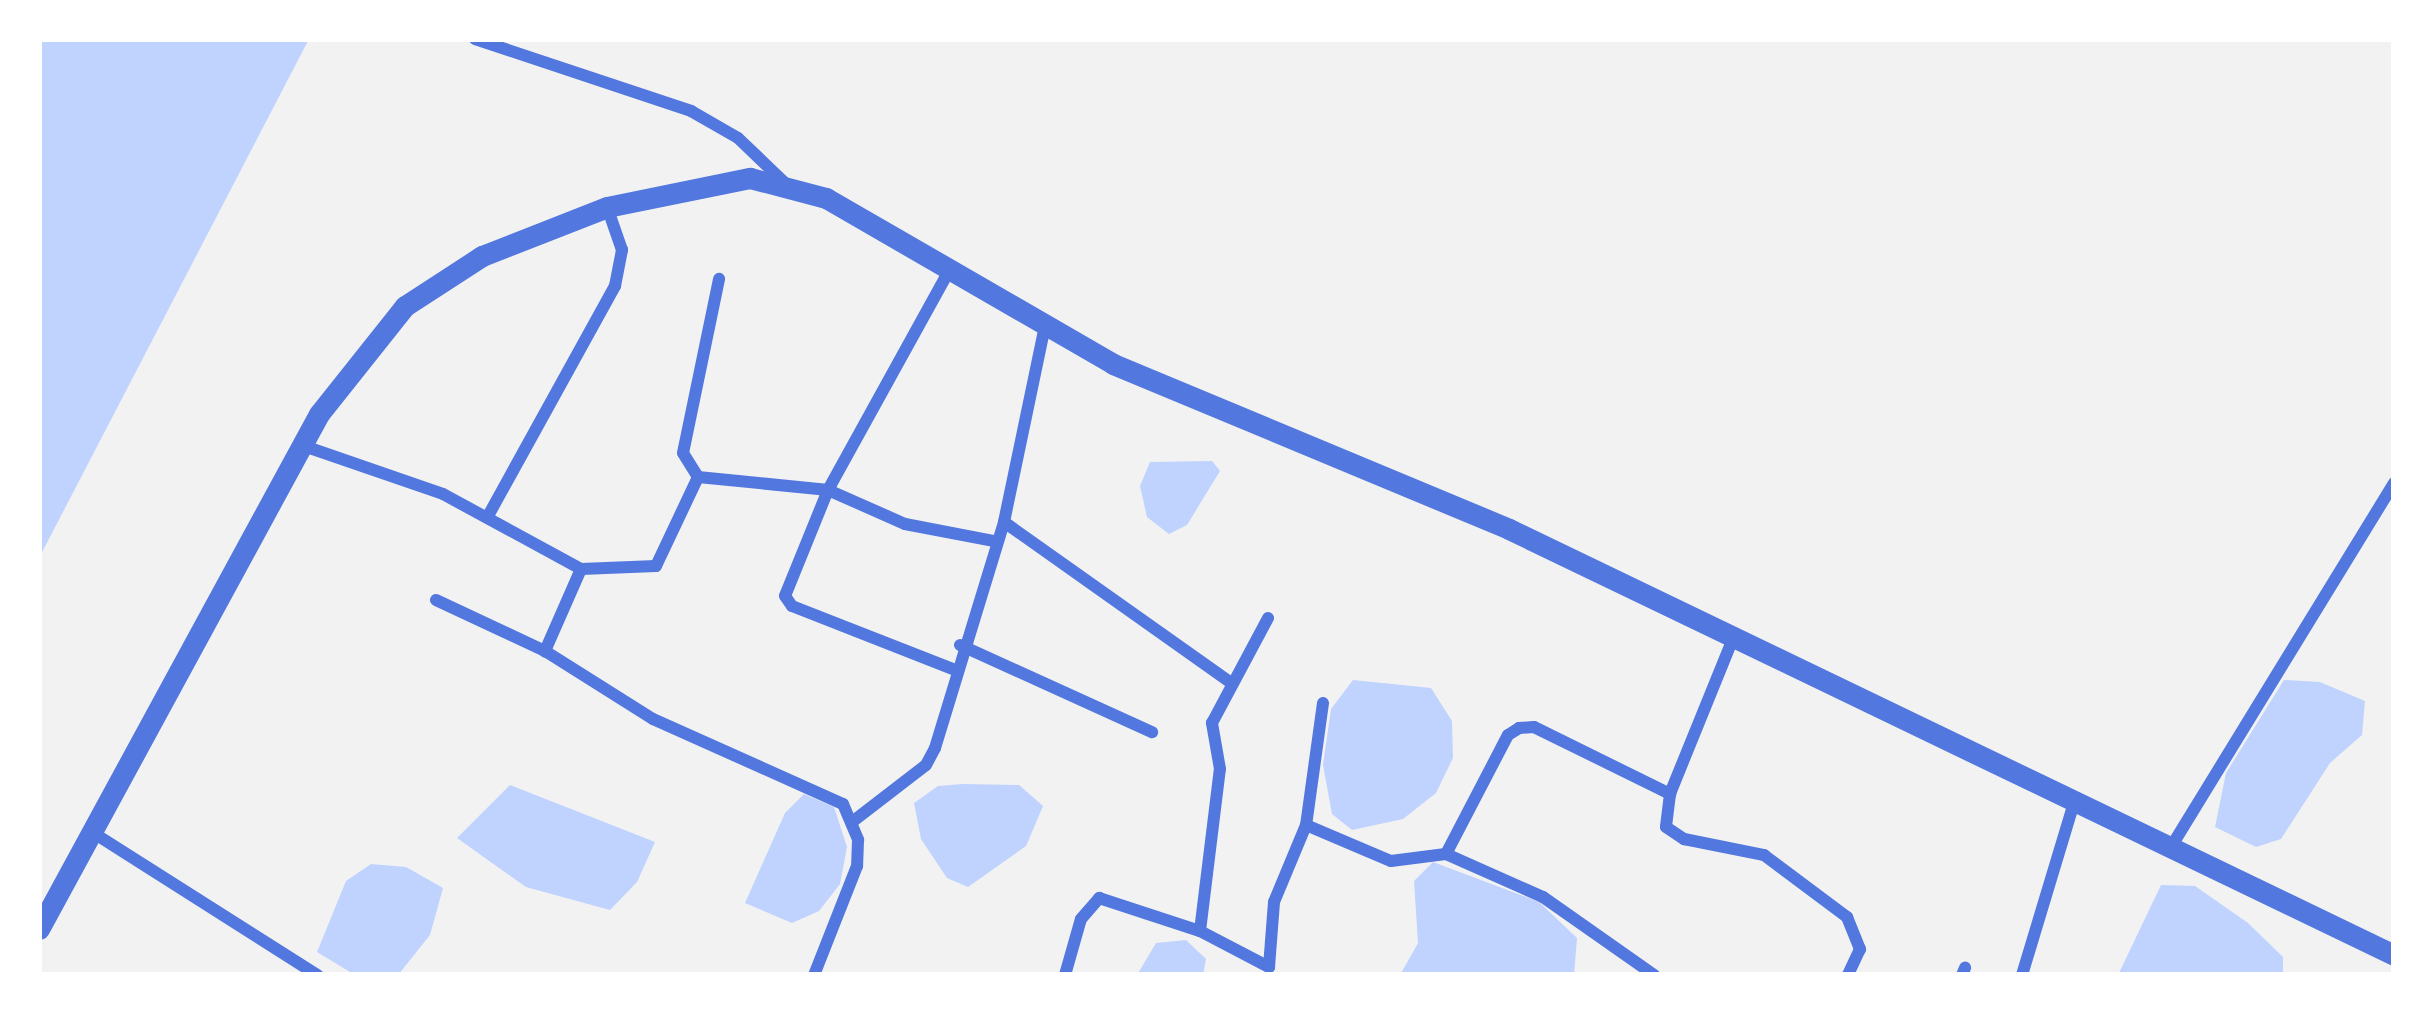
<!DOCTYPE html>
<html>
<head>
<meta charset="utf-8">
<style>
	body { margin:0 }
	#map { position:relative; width:2433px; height:1014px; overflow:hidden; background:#f2f2f2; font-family:"Noto Sans",sans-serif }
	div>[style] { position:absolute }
	.water>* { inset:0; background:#bfd3fe }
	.minor>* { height:12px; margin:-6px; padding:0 6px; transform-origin:6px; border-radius:6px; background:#5277de }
	.tertiary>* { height:21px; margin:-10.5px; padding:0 10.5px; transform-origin:10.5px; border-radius:10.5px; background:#5277de }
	span { translate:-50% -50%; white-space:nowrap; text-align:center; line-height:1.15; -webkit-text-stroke:9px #fff; paint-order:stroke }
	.frame { position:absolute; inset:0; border:42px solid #fff; pointer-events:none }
</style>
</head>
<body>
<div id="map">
	<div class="water">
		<i style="clip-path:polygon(39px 39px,309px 39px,39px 558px)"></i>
		<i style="clip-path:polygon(1212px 461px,1220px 471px,1187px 525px,1169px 534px,1147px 517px,1140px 486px,1150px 462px)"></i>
		<i style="clip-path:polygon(1353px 680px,1431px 688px,1452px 721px,1453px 758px,1436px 793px,1403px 819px,1352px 830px,1332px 814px,1323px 765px,1331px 709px)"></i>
		<i style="clip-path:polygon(2284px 680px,2320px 682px,2365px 701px,2362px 735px,2330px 763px,2281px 839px,2256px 847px,2215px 827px,2226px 773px)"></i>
		<i style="clip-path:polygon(963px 784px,1019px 785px,1043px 806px,1026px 846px,968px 887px,947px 878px,921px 839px,914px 803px,938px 786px)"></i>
		<i style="clip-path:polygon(510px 785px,655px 842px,637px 882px,610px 910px,526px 887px,457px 838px)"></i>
		<i style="clip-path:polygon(804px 794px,834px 807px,847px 847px,840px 884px,819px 911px,792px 923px,745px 903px,785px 813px)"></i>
		<i style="clip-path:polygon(1433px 862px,1539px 902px,1577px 938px,1574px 975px,1400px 975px,1418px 943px,1414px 881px)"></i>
		<i style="clip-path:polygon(371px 864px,406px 867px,443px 888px,430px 935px,398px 975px,355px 975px,317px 952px,346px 881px)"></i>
		<i style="clip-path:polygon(2161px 885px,2195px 886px,2248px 923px,2283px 957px,2283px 975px,2118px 975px)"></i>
		<i style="clip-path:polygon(1186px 940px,1206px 959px,1203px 975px,1137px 975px,1156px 943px)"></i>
	</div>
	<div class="minor">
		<i style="left:475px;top:39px;width:228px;rotate:18.4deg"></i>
		<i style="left:691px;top:111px;width:54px;rotate:29.9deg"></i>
		<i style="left:738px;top:138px;width:64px;rotate:43.7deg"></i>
		<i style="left:950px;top:269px;width:252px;rotate:118.9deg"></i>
		<i style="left:828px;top:490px;width:114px;rotate:112.1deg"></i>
		<i style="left:785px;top:596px;width:12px;rotate:55deg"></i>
		<i style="left:792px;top:606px;width:173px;rotate:21.4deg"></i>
		<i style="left:301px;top:445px;width:150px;rotate:19deg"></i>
		<i style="left:443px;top:494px;width:157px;rotate:28.5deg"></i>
		<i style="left:581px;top:569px;width:90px;rotate:113.7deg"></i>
		<i style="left:698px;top:477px;width:28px;rotate:-122deg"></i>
		<i style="left:683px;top:453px;width:178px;rotate:-78.3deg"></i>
		<i style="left:488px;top:516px;width:263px;rotate:-61.1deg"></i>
		<i style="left:615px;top:286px;width:37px;rotate:-79deg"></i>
		<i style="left:622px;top:250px;width:46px;rotate:-109.2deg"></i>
		<i style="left:1004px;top:522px;width:277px;rotate:35.3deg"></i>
		<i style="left:581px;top:569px;width:75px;rotate:-2.3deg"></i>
		<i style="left:656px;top:566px;width:98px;rotate:-64.7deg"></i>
		<i style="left:698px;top:477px;width:131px;rotate:5.7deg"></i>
		<i style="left:828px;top:490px;width:84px;rotate:23.8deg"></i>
		<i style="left:905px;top:524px;width:91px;rotate:10.8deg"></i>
		<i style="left:436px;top:600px;width:120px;rotate:25.1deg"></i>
		<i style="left:545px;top:651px;width:128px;rotate:32.2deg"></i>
		<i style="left:653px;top:719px;width:208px;rotate:24.1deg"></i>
		<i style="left:843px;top:804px;width:39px;rotate:67deg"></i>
		<i style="left:858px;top:840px;width:26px;rotate:92deg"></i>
		<i style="left:857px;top:866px;width:117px;rotate:111.5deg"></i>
		<i style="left:1732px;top:641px;width:165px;rotate:112.1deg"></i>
		<i style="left:1670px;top:794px;width:33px;rotate:97deg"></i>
		<i style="left:1666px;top:827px;width:22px;rotate:34deg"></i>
		<i style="left:1684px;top:839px;width:82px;rotate:11.3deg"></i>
		<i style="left:1764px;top:855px;width:104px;rotate:36.8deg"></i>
		<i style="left:1847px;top:917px;width:35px;rotate:68deg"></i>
		<i style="left:1860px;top:949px;width:29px;rotate:115deg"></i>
		<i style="left:960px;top:645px;width:211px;rotate:24.4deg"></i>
		<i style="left:1323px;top:703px;width:123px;rotate:97.9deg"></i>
		<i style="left:1306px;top:825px;width:92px;rotate:23deg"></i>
		<i style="left:1391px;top:861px;width:55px;rotate:-7.3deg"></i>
		<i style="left:1446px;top:854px;width:106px;rotate:23.9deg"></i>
		<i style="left:1543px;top:897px;width:136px;rotate:35.1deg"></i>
		<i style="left:852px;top:822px;width:93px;rotate:-37.6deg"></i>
		<i style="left:926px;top:765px;width:19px;rotate:-62deg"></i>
		<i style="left:935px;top:748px;width:236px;rotate:-73deg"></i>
		<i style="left:1004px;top:522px;width:201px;rotate:-78.2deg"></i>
		<i style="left:92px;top:832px;width:267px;rotate:32.4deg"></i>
		<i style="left:2171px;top:847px;width:427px;rotate:-58.5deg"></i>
		<i style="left:1446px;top:854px;width:134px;rotate:-62.5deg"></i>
		<i style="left:1508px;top:735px;width:13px;rotate:-32deg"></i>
		<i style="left:1519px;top:728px;width:15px;rotate:-4deg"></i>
		<i style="left:1534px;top:727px;width:152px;rotate:26.2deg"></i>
		<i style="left:1200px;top:931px;width:163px;rotate:-83deg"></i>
		<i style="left:1220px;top:769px;width:47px;rotate:-99.9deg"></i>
		<i style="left:1212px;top:723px;width:119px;rotate:-61.9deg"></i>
		<i style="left:1065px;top:975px;width:58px;rotate:-74.1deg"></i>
		<i style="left:1081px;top:919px;width:28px;rotate:-49deg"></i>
		<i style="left:1099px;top:898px;width:106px;rotate:18.1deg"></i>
		<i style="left:1200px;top:931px;width:78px;rotate:27.6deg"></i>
		<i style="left:1269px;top:967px;width:65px;rotate:-85.6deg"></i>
		<i style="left:1274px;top:902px;width:83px;rotate:-67.4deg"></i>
		<i style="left:1962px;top:975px;width:8px;rotate:-67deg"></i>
		<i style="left:2022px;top:975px;width:183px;rotate:-73.2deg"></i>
	</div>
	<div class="tertiary">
		<i style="left:39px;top:929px;width:586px;rotate:-61.47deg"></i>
		<i style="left:319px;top:414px;width:138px;rotate:-51.5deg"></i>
		<i style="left:405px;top:306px;width:92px;rotate:-33deg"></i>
		<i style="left:482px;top:256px;width:134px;rotate:-21.4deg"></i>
		<i style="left:607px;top:207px;width:146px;rotate:-11.5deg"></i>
		<i style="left:750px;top:178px;width:79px;rotate:14.7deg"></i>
		<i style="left:826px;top:198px;width:332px;rotate:30deg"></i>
		<i style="left:1113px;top:364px;width:429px;rotate:22.6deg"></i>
		<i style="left:1509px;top:529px;width:982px;rotate:25.7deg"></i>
	</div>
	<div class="frame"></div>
</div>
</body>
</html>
